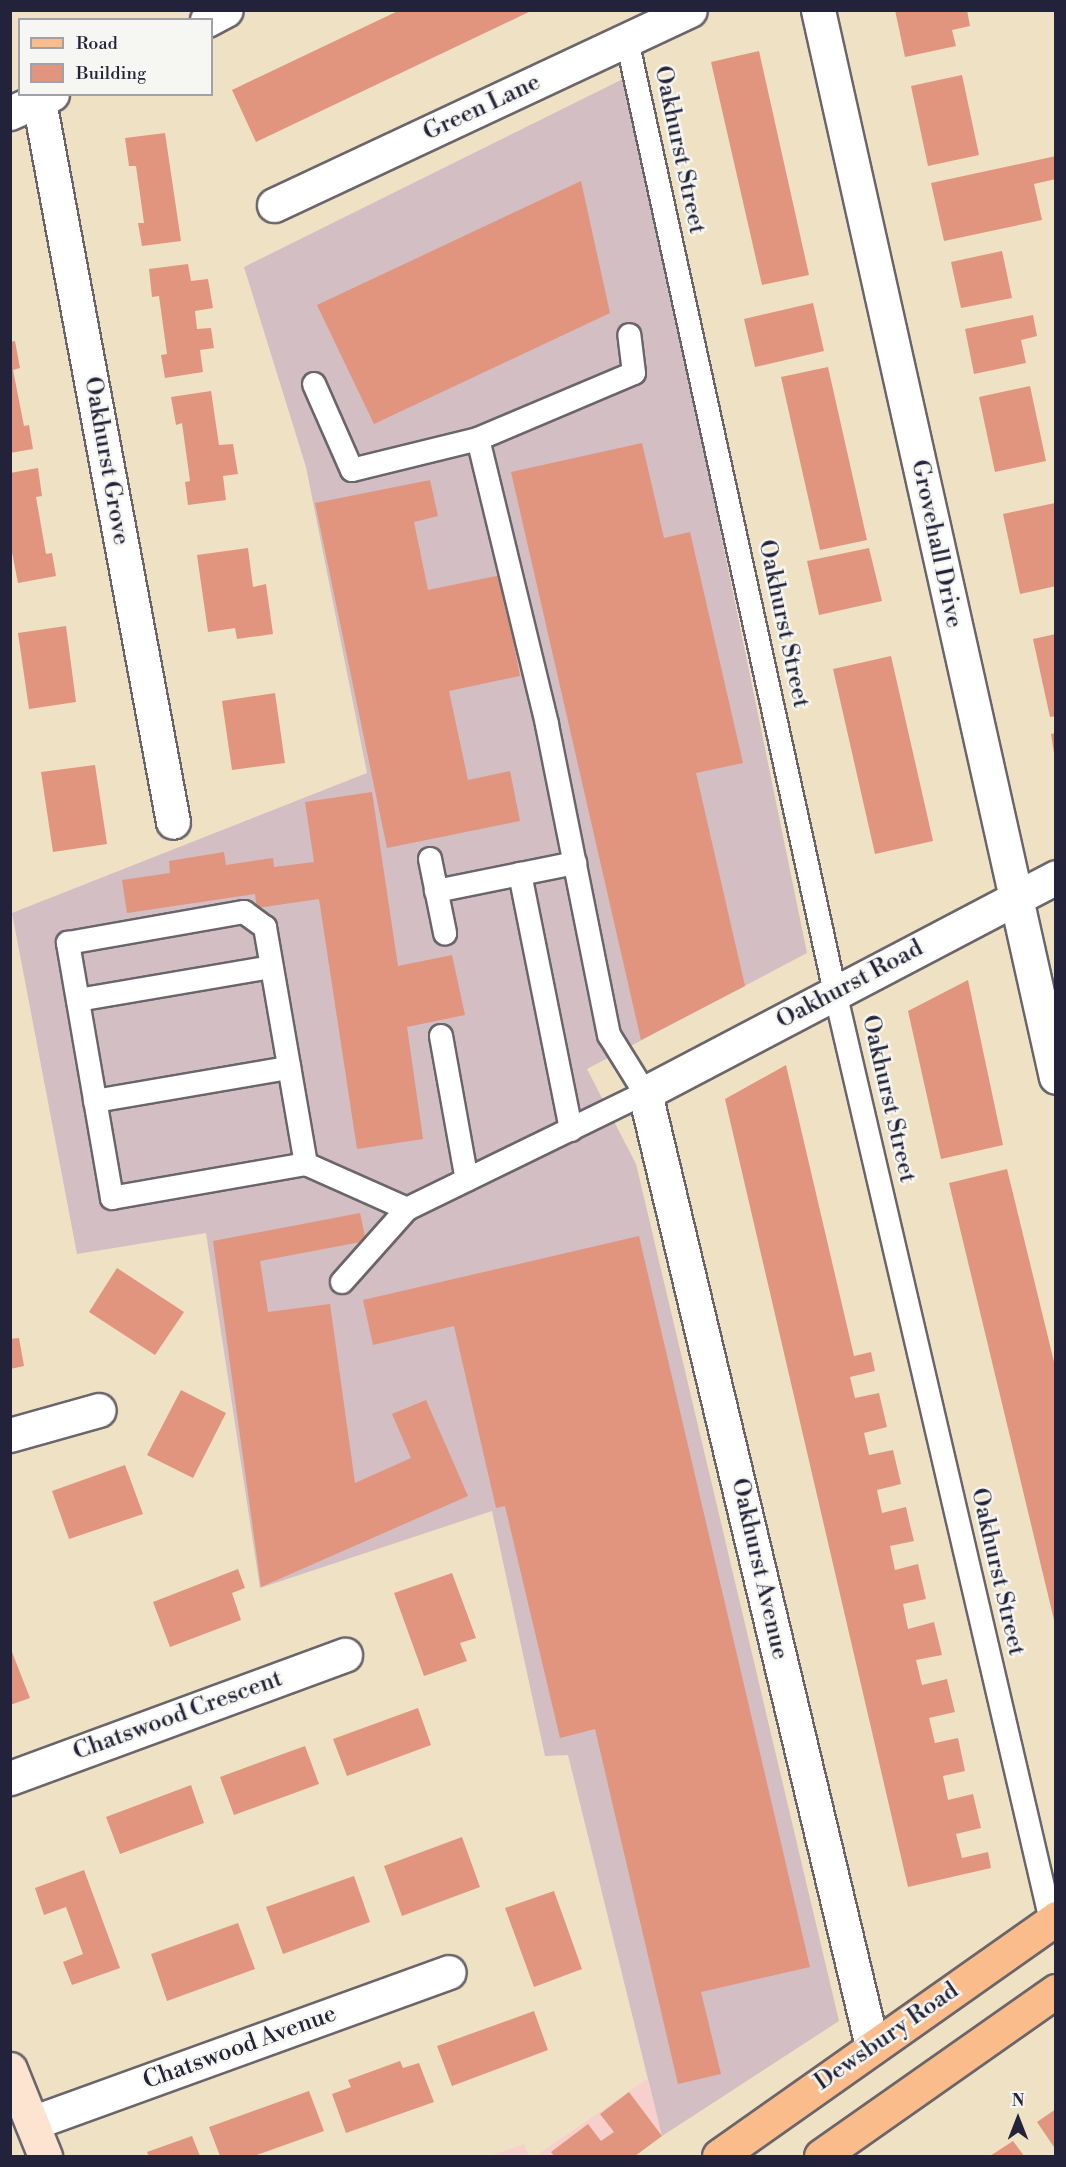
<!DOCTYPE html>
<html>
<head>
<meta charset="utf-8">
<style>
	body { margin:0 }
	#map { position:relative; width:1066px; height:2167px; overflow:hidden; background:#efe1c3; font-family:"Libre Bodoni",serif }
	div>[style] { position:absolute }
	.built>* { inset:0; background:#f7d0cd }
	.industrial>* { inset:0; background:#d2bec3 }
	.building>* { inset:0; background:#e1957e }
	.roads { filter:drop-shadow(2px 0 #6a656b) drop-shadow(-2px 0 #6a656b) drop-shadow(0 2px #6a656b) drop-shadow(0 -2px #6a656b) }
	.lane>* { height:22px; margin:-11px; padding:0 11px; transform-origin:11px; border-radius:11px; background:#fff }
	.street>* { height:33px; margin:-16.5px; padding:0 16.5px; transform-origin:16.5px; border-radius:16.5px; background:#fff }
	.secondary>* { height:33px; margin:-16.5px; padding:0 16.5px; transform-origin:16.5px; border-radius:16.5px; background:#fde4d0 }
	.primary>* { height:33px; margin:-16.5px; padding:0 16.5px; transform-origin:16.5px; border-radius:16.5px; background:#f9bc8a }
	span { translate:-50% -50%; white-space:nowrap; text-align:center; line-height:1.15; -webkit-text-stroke:5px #f6f6f2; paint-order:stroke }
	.street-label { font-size:24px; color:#22223b }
	.frame { position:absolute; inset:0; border:12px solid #22223b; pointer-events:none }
	.legend { position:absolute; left:18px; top:18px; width:195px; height:78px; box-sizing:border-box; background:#f6f6f2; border:2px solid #a1a1a9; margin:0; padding:8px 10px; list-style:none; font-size:18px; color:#22223b }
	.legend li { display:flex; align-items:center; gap:12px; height:30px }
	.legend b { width:30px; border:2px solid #a1a1a9 }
	.north { position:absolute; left:988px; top:2089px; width:60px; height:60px; -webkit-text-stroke:4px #f6f6f2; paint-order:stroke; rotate:0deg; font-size:16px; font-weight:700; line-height:24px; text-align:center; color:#22223b }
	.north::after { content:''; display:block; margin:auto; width:21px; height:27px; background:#22223b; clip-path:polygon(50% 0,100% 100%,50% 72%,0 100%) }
</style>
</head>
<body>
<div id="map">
	<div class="built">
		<i style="clip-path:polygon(647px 2079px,662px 2136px,635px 2156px,536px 2156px)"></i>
		<i style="clip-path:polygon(524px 2144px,529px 2156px,490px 2156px)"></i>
	</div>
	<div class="industrial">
		<i style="clip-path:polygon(627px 77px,807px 953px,587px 1069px,636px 1164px,839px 2021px,662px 2136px,568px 1755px,545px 1756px,492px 1511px,260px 1588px,206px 1233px,77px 1254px,12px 913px,367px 773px,306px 467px,244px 267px)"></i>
	</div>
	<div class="building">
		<i style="clip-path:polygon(400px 10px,533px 10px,256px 142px,232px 90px)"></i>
		<i style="clip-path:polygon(895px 10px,967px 10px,970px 26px,952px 30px,956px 46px,905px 57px)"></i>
		<i style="clip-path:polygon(759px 51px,809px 275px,762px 285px,711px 62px)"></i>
		<i style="clip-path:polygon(962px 75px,979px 155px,928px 166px,911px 86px)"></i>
		<i style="clip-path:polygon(165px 133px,181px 241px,142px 246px,138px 223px,144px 223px,136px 166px,129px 166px,125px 138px)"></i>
		<i style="clip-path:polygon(1056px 156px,1056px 179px,1034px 184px,1042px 220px,944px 241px,931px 183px)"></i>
		<i style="clip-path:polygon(581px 181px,610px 313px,374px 424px,317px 305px)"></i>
		<i style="clip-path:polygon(1002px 251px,1012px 298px,961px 308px,951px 262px)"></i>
		<i style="clip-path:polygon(188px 264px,191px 281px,208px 279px,213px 308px,195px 311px,197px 329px,211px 328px,214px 348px,200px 350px,203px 372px,165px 378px,161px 355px,167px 354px,159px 296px,152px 297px,149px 269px)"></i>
		<i style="clip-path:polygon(813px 303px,824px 351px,755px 367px,744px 319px)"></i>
		<i style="clip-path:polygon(1033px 315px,1037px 336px,1021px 340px,1026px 363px,974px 374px,965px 329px)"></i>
		<i style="clip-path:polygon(15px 341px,20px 368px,13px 370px,24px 426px,29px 425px,33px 449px,10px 453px,10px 342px)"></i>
		<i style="clip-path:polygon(828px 367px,867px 540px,820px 550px,781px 377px)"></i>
		<i style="clip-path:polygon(1030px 386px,1046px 461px,995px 472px,979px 397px)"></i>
		<i style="clip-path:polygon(211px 391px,219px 445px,233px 444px,238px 474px,223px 476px,226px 500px,188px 505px,185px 482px,190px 481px,182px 423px,176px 425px,171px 397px)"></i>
		<i style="clip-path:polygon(642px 443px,664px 538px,690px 532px,743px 763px,696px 773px,745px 986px,641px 1040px,511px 472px)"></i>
		<i style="clip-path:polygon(38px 468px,42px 496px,36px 497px,46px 554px,52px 553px,56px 576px,18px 583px,10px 542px,10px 473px)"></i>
		<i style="clip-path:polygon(430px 480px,438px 516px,414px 522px,428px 590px,506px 574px,521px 644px,514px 645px,520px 676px,449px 691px,468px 780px,510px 771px,520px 821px,387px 848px,315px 503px)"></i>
		<i style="clip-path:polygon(1055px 503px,1056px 586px,1020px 594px,1003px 514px)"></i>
		<i style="clip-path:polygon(248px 548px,253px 587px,266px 584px,273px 634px,237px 639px,235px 628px,208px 632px,197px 555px)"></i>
		<i style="clip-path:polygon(869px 548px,882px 601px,819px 615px,807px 561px)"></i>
		<i style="clip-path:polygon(66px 626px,76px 702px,29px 709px,18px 633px)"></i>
		<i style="clip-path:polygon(1056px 634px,1056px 716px,1050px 717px,1033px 639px)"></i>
		<i style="clip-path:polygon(891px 656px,933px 841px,875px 854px,833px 669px)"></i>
		<i style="clip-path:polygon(275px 693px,285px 763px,232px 770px,222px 701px)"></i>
		<i style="clip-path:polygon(1056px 733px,1056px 752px,1054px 753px,1051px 734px)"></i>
		<i style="clip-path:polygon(95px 765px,107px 844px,53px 852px,41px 772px)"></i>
		<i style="clip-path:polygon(372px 792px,398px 966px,452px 955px,465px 1015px,407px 1027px,423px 1139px,357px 1149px,319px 899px,257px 908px,255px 894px,127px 913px,122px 880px,170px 873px,169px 861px,224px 852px,226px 865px,273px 858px,274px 867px,314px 862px,305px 802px)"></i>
		<i style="clip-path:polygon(968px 980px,1003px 1145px,941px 1159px,908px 1011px)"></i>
		<i style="clip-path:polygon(786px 1065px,854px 1356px,871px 1352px,875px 1371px,850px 1377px,855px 1398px,879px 1393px,887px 1427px,864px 1433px,869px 1455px,893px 1450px,901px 1484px,877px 1490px,882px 1513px,906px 1507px,910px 1525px,914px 1541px,890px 1546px,895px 1570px,918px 1564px,926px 1599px,903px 1604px,908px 1629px,934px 1622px,942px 1655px,916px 1660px,922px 1685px,947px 1679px,951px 1696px,955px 1712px,929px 1718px,935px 1743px,958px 1738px,965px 1771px,943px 1776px,948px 1800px,973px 1794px,981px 1828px,956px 1834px,962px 1858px,988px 1852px,991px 1868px,908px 1887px,725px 1099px)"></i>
		<i style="clip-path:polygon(1007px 1169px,1056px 1370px,1055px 1624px,949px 1183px)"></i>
		<i style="clip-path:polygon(360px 1213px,366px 1241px,260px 1261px,268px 1312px,330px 1304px,355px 1483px,411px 1458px,392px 1414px,426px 1400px,468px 1496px,261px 1587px,213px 1241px)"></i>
		<i style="clip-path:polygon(639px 1236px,810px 1967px,701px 1992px,721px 2074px,678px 2084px,595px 1729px,560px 1738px,505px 1506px,496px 1508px,454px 1326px,373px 1345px,363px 1300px)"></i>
		<i style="clip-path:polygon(117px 1268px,184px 1312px,155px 1355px,89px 1312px)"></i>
		<i style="clip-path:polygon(19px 1338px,24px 1366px,10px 1369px,10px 1339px)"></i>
		<i style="clip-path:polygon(181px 1390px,226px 1413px,193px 1478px,147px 1455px)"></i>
		<i style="clip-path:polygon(125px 1465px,143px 1514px,69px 1539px,52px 1491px)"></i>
		<i style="clip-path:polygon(238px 1569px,245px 1588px,232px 1593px,241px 1620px,170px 1647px,153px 1602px)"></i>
		<i style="clip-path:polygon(452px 1573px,476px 1638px,460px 1643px,467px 1661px,424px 1676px,394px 1593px)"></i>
		<i style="clip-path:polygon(10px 1647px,30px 1698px,10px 1705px)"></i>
		<i style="clip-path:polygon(418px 1708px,431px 1745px,347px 1776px,333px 1739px)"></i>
		<i style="clip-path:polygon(305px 1746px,319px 1784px,234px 1815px,220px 1777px)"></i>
		<i style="clip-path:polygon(191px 1785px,204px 1823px,120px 1854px,106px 1817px)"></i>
		<i style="clip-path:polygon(462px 1837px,480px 1887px,402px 1916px,384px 1866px)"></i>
		<i style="clip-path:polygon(84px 1870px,120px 1968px,72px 1985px,63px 1962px,83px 1954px,66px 1907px,44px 1915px,35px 1888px)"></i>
		<i style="clip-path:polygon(354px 1876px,370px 1922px,283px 1954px,266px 1907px)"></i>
		<i style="clip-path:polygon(554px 1891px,582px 1969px,534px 1987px,505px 1908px)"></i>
		<i style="clip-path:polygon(238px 1923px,255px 1969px,167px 2001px,151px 1954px)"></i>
		<i style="clip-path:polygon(534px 2011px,548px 2050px,452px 2086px,437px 2046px)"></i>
		<i style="clip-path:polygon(400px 2061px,403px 2068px,419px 2063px,434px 2102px,346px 2133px,332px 2094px,351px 2087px,348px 2080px)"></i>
		<i style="clip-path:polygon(309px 2091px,324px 2131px,254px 2156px,220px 2156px,209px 2127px)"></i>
		<i style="clip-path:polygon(629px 2092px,662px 2136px,635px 2156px,554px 2156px,551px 2152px,588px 2124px,601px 2141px,614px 2132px,600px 2114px)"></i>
		<i style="clip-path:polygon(1056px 2109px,1056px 2150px,1037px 2122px)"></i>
		<i style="clip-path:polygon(192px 2136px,200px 2156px,149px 2156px,147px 2152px)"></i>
		<i style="clip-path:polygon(1013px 2141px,1024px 2156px,990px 2156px)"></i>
	</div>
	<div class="roads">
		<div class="lane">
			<i style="left:627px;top:40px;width:974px;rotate:77.68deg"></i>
			<i style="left:835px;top:992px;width:954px;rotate:76.91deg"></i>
			<i style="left:314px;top:384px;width:94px;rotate:66.2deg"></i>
			<i style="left:352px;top:470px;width:130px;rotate:-13.8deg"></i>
			<i style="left:430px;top:859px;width:76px;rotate:78.5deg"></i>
			<i style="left:520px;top:874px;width:261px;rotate:78.7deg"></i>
			<i style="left:436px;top:891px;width:142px;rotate:-11.4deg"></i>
			<i style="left:244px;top:912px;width:26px;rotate:36deg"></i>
			<i style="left:265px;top:927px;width:241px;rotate:80.2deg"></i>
			<i style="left:306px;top:1164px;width:197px;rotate:170.1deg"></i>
			<i style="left:112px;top:1198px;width:259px;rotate:-99.8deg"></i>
			<i style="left:68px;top:943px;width:179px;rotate:-10deg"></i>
			<i style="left:78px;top:1000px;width:196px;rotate:-9.7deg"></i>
			<i style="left:441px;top:1036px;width:146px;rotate:79.8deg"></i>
			<i style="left:95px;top:1101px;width:197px;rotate:-9.7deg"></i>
			<i style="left:306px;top:1164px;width:111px;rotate:24deg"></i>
			<i style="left:407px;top:1209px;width:265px;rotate:-26deg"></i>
			<i style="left:645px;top:1093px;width:68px;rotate:-121.8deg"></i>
			<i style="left:609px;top:1035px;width:317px;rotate:-101.3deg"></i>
			<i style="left:547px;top:724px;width:293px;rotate:-103.6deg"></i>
			<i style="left:478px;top:439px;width:169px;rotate:-22.9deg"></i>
			<i style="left:634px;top:373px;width:38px;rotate:-97deg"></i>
			<i style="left:342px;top:1282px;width:98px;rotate:-48.3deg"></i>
		</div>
		<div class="street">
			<i style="left:818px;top:10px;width:1093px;rotate:77.43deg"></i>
			<i style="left:207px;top:20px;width:21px;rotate:-28deg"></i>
			<i style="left:39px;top:101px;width:733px;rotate:79.47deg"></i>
			<i style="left:10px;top:113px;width:46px;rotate:-24.3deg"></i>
			<i style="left:274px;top:205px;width:459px;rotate:-25.1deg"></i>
			<i style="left:10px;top:1435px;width:92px;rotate:-15.7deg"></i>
			<i style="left:10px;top:1778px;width:357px;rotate:-20.2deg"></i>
			<i style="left:872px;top:2046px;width:980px;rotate:-103.4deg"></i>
			<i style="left:645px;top:1093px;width:464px;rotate:-27.7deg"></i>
			<i style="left:32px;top:2123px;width:443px;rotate:-19.9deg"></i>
		</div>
		<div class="secondary">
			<i style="left:10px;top:2069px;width:94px;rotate:68.1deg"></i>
		</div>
		<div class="primary">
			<i style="left:719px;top:2156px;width:413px;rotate:-35.2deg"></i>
			<i style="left:821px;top:2156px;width:287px;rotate:-35.1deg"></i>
		</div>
	</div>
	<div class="street-label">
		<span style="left:482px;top:108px;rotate:-25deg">Green Lane</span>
		<span style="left:679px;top:150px;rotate:78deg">Oakhurst Street</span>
		<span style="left:106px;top:461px;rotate:80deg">Oakhurst Grove</span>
		<span style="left:936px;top:544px;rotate:78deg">Grovehall Drive</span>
		<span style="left:783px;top:624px;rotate:78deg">Oakhurst Street</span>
		<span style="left:850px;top:985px;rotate:-28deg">Oakhurst Road</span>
		<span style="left:888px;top:1099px;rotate:77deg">Oakhurst Street</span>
		<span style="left:759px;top:1569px;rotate:77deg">Oakhurst Avenue</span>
		<span style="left:997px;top:1572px;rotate:77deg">Oakhurst Street</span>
		<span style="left:178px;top:1716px;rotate:-20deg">Chatswood Crescent</span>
		<span style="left:887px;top:2037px;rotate:-35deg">Dewsbury Road</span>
		<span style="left:240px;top:2048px;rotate:-20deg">Chatswood Avenue</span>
	</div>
	<div class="frame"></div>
	<ul class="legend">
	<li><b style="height:8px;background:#f9bc8a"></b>Road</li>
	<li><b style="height:16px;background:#e1957e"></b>Building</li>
	</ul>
	<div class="north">N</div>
</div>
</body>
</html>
